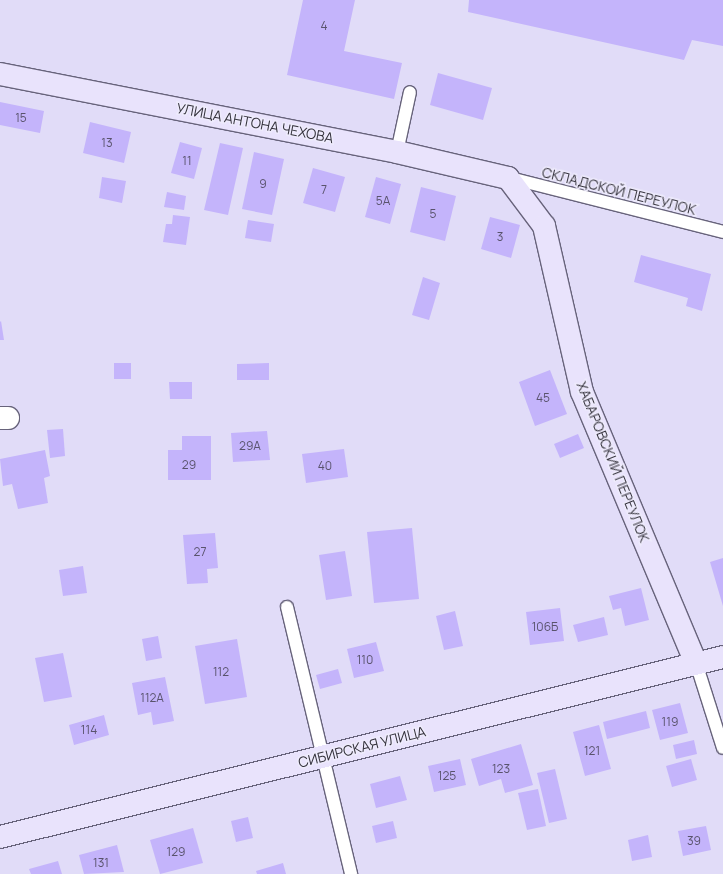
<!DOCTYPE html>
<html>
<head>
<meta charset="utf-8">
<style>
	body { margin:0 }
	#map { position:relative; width:723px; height:874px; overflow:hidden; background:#e1dcf8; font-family:Manrope,sans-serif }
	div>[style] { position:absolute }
	.building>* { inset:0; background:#c4b4fb }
	.roads { filter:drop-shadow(1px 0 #67637b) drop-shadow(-1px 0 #67637b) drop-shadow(0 1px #67637b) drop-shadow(0 -1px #67637b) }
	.lane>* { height:12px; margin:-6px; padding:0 6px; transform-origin:6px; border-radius:6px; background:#fff }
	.street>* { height:22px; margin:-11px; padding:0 11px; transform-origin:11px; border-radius:11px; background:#fff }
	.secondary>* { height:22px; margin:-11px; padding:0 11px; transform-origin:11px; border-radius:11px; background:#e9e3fc }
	span { translate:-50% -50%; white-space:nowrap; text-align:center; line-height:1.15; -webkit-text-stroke:3px #eeebfc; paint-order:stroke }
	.number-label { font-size:12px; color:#59536c }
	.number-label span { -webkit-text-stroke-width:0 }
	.street-label { font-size:14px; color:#35333d }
</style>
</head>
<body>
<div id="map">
	<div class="building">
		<i style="clip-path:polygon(303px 0,355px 0,344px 51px,402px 63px,394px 99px,287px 75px)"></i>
		<i style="clip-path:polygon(469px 0,723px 0,723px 46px,692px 40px,684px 60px,468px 12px)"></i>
		<i style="clip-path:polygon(438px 73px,492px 88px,483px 120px,430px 105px)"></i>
		<i style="clip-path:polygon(0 102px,44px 111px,40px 133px,0 125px)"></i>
		<i style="clip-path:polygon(90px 122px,131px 132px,124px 163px,83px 153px)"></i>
		<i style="clip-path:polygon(180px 142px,202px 148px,194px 179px,171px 173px)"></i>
		<i style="clip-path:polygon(220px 143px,243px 148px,228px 215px,204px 210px)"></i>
		<i style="clip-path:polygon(254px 152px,284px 159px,272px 215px,242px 209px)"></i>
		<i style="clip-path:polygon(313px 168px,345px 177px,335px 212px,303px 203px)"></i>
		<i style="clip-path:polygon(102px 177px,126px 181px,122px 203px,99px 198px)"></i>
		<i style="clip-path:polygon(376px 177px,401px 184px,390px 224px,365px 217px)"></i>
		<i style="clip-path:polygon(421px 187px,456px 196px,445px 241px,410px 232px)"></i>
		<i style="clip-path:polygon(167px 192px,186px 196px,184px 210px,164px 207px)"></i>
		<i style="clip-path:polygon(173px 215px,190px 217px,186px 245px,163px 242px,166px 224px,172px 224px)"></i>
		<i style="clip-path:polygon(490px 217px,520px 225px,511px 258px,481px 249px)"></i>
		<i style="clip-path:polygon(248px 220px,274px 224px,271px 242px,245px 238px)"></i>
		<i style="clip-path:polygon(641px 255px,711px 274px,702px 311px,686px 306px,688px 298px,634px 282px)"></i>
		<i style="clip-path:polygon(423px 277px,440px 283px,429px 320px,412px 315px)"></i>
		<i style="clip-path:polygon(1px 321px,4px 340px,0 340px,0 322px)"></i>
		<i style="clip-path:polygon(114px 363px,131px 363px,131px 379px,114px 379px)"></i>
		<i style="clip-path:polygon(269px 363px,269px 380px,237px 380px,237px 364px)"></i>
		<i style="clip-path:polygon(550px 370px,567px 414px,535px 426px,519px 382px)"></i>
		<i style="clip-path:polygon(169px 382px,192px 382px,192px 399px,170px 399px)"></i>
		<i style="clip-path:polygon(63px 429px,65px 456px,50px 458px,47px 430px)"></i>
		<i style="clip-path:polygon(267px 431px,270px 460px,233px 462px,231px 433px)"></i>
		<i style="clip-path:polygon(578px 434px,584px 448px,560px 458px,554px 444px)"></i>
		<i style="clip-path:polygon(182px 436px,211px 436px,211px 480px,168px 480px,168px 450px,182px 450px)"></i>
		<i style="clip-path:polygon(344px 449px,348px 477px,306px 483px,302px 454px)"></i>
		<i style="clip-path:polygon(45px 450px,50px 476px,44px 478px,48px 503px,18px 509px,12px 484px,3px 486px,0 459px)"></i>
		<i style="clip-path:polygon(412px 528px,419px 599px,374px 603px,367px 532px)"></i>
		<i style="clip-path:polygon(215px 533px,218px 568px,207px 569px,208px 583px,187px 584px,183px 535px)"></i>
		<i style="clip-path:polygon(345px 551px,352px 596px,326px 600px,319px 555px)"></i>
		<i style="clip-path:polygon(723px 558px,723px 606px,710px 562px)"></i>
		<i style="clip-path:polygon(83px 566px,87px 593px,63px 596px,59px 570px)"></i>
		<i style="clip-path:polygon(641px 588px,649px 620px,625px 626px,621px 608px,613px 610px,609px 596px)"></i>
		<i style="clip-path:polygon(560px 608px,564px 641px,530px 645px,526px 612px)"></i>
		<i style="clip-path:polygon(455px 611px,463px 646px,444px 650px,436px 616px)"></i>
		<i style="clip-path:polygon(604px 617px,608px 635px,578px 642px,573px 625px)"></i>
		<i style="clip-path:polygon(158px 636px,162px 658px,146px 661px,142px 639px)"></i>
		<i style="clip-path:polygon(237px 639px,247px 697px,205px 704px,195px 646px)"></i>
		<i style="clip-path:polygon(376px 642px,384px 671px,354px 678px,347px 649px)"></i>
		<i style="clip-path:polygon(63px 653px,72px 697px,44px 702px,35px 658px)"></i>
		<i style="clip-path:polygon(338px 669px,342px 683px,320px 689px,316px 675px)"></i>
		<i style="clip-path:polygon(165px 677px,174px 721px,153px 725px,151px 712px,138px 715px,132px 683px)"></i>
		<i style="clip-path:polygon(680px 703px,688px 733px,660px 740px,652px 710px)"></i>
		<i style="clip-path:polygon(646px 711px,650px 728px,607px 739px,603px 722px)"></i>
		<i style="clip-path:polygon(104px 715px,109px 735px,74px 745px,69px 725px)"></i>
		<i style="clip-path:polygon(599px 725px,611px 769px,585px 776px,573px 732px)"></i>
		<i style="clip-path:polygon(694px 740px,697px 754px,676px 759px,673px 745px)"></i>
		<i style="clip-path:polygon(521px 744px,533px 785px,505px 793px,501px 779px,479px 786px,471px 759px)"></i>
		<i style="clip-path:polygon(460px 759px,466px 785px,434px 792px,428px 766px)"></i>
		<i style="clip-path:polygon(691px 759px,697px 780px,672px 787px,666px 766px)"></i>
		<i style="clip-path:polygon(555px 769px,567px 819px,549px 823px,537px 773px)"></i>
		<i style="clip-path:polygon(400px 776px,407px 800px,376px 808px,370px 784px)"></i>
		<i style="clip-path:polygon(538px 789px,546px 826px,527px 830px,518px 793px)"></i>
		<i style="clip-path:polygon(248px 817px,253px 838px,236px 842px,231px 821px)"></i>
		<i style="clip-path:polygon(393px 821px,397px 838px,376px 843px,372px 826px)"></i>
		<i style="clip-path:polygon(706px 826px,711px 850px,683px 856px,678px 831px)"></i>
		<i style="clip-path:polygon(193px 828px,203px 863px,160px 874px,150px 840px)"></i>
		<i style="clip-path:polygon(648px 835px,652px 857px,632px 861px,628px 840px)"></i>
		<i style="clip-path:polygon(117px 845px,124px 872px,84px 874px,79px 855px)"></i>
		<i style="clip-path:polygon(58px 861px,62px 874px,31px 874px,29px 869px)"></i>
		<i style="clip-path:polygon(283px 863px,286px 874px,257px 874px,256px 871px)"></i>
	</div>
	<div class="roads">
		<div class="lane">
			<i style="left:397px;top:152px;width:61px;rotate:-77.8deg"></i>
			<i style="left:510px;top:178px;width:220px;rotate:14.2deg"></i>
			<i style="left:287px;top:607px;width:275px;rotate:76.5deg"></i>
			<i style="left:696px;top:663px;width:89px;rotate:72.4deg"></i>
		</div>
		<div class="street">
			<i style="left:0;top:418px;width:8px"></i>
		</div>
		<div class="secondary">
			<i style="left:0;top:74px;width:405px;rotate:11.1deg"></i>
			<i style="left:397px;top:152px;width:114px;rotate:13.2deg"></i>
			<i style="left:508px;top:178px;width:60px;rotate:53.1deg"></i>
			<i style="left:544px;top:226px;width:170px;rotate:77.1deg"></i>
			<i style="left:582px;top:392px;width:294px;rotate:67.2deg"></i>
			<i style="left:0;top:837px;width:745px;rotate:-13.98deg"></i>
		</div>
	</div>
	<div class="number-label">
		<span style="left:324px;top:26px">4</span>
		<span style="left:21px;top:118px">15</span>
		<span style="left:107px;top:143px">13</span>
		<span style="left:187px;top:161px">11</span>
		<span style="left:263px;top:184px">9</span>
		<span style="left:324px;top:190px">7</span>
		<span style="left:383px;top:201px">5А</span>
		<span style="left:433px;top:214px">5</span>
		<span style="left:500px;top:237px">3</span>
		<span style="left:543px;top:398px">45</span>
		<span style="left:250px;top:446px">29А</span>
		<span style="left:189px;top:465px">29</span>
		<span style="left:325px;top:466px">40</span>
		<span style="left:200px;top:552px">27</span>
		<span style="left:545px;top:627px">106Б</span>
		<span style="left:365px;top:660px">110</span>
		<span style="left:221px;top:672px">112</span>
		<span style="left:152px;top:698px">112А</span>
		<span style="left:670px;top:722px">119</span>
		<span style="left:89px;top:730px">114</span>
		<span style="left:592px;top:751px">121</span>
		<span style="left:501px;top:769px">123</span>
		<span style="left:447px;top:776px">125</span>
		<span style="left:694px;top:841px">39</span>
		<span style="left:176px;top:852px">129</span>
		<span style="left:101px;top:863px">131</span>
	</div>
	<div class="street-label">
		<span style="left:255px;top:123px;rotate:11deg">УЛИЦА АНТОНА ЧЕХОВА</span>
		<span style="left:619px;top:191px;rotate:14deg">СКЛАДСКОЙ ПЕРЕУЛОК</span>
		<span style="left:613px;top:462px;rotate:68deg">ХАБАРОВСКИЙ ПЕРЕУЛОК</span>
		<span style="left:362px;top:747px;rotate:-14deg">СИБИРСКАЯ УЛИЦА</span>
	</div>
</div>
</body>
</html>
